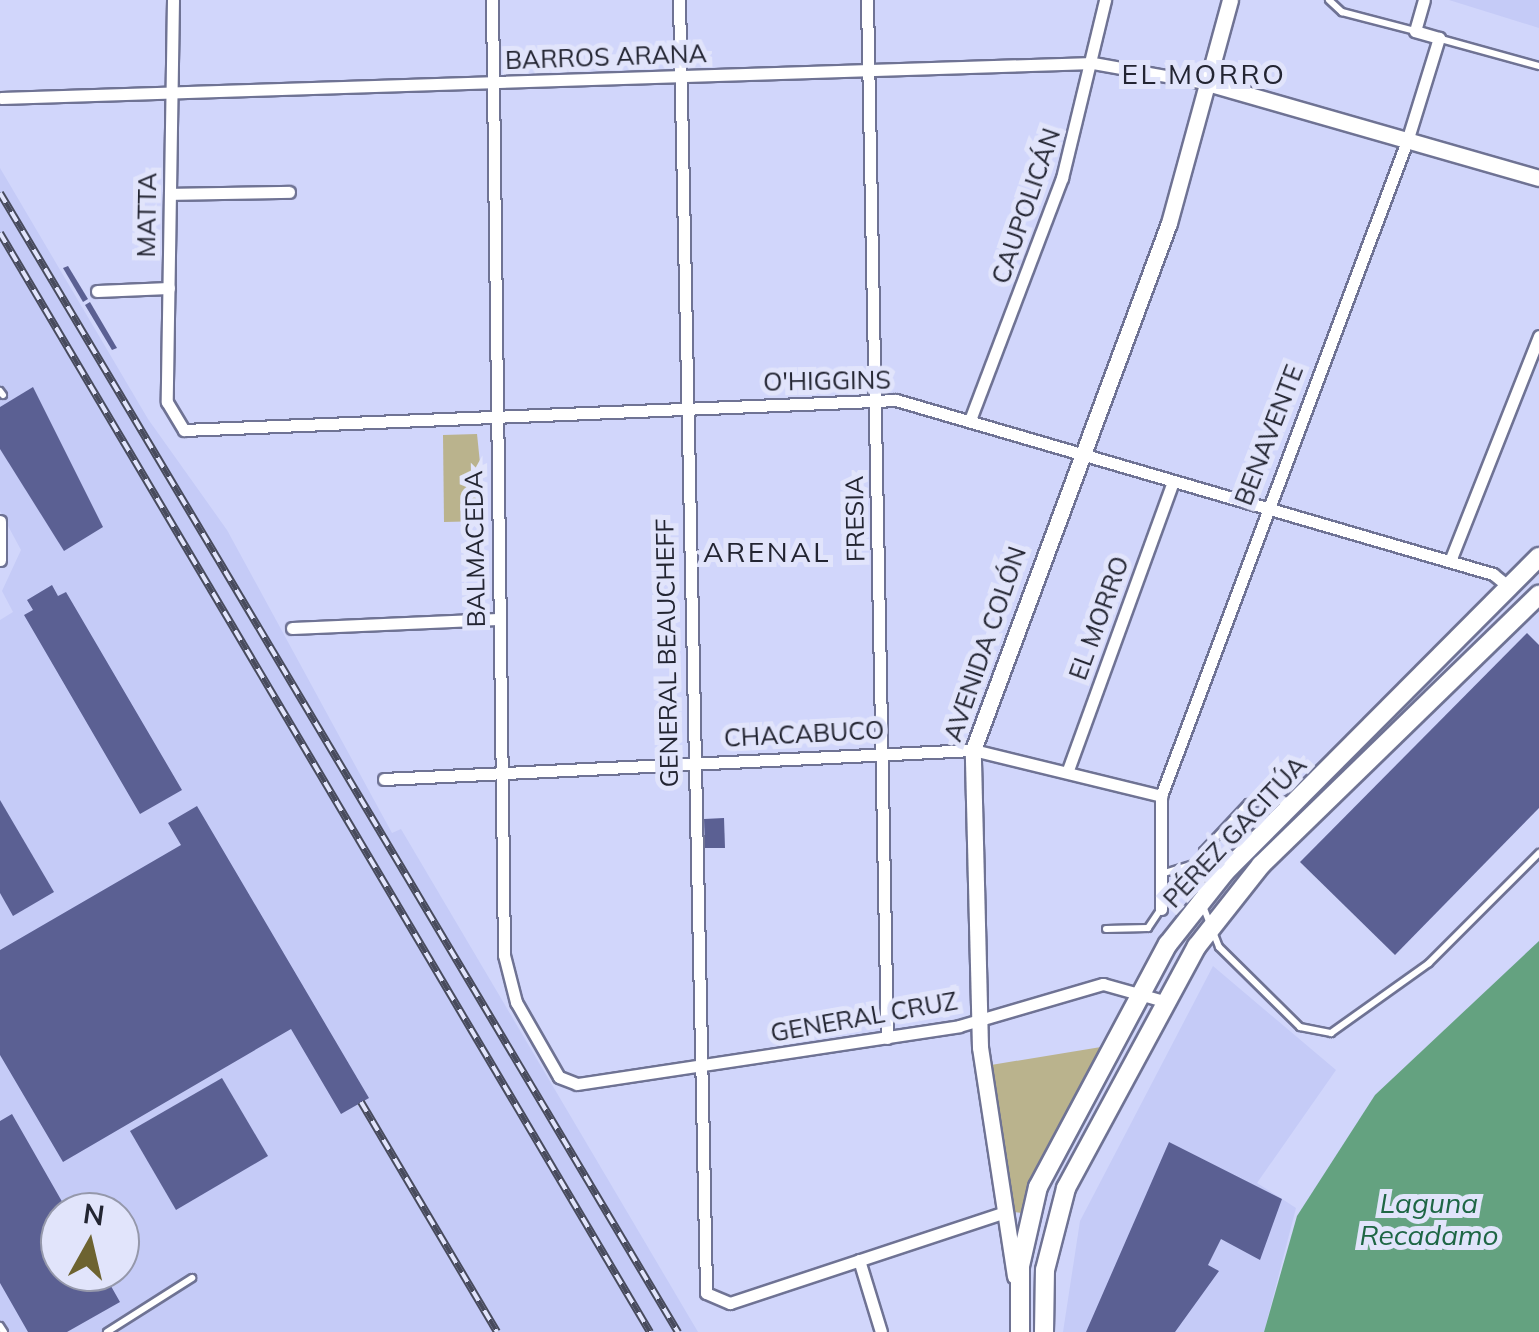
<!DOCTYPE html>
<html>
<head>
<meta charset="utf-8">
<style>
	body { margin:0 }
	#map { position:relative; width:1539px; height:1332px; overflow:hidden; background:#d1d6fb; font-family:Mulish,sans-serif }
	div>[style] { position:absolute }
	.built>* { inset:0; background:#c5cbf7 }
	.green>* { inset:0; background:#bab38d }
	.water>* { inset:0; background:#64a280 }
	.building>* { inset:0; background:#5b6093 }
	.roads { filter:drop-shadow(2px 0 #6f7394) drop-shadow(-2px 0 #6f7394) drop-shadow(0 2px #6f7394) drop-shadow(0 -2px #6f7394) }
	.lane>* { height:6px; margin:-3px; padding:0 3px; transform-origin:3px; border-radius:3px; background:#fff }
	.street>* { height:11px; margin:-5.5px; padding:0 5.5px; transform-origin:5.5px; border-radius:5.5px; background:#fff }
	.secondary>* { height:15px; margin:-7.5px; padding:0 7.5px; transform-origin:7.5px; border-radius:7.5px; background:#fff }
	.primary>* { height:18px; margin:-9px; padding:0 9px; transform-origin:9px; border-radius:9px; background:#fff }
	.rail>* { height:8px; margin-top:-4px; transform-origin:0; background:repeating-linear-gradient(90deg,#e1e4fb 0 11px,#484b5d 0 22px); box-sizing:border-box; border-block:2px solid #484b5d }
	span { translate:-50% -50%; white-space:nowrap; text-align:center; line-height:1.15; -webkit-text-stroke:10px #e1e4fb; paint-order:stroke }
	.street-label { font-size:25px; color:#232532 }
	.neighbourhood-label { font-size:28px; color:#232532; letter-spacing:2.5px }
	.water-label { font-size:28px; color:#1e6645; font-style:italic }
	.north { position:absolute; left:40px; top:1192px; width:100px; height:100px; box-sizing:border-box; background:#e1e4fb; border:2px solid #9598ab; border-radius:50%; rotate:8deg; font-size:28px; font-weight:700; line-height:40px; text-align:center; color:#232532 }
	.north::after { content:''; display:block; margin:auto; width:35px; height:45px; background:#6d6330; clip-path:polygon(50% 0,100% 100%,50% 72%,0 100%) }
</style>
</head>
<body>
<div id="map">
	<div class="built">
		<i style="clip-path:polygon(1449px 0,1539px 0,1539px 28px)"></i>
		<i style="clip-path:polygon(evenodd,0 168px,148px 419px,227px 530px,392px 833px,401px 829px,698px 1332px,0 1332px,0 620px,13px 612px,2px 591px,21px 550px,0 511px,0 168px,60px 1212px,120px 1212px,120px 1272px,60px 1272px,60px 1212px)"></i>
		<i style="clip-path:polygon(1213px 966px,1336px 1070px,1257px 1183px,1296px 1208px,1264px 1332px,1063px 1332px,1080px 1221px)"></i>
	</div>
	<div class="green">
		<i style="clip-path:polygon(477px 434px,486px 521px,444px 522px,443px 435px)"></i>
		<i style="clip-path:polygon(1101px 1047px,1022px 1213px,1014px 1212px,991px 1065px)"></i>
	</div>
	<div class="water">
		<i style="clip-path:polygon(1539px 941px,1539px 1332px,1264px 1332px,1297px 1216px,1375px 1095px)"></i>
	</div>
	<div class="building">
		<i style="clip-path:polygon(68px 266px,88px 299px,83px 302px,63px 268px)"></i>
		<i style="clip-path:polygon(90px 302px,117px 348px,112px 350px,85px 305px)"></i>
		<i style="clip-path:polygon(33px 387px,103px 527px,64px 551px,0 449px,0 407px)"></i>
		<i style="clip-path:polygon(52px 585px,58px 596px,66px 592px,182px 790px,140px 814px,24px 615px,33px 610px,27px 600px)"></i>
		<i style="clip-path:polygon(1527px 633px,1539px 645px,1539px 808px,1395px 955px,1300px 862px)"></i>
		<i style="clip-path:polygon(0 800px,54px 892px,13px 916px,0 893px)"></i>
		<i style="clip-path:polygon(197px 806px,369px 1098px,341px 1114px,291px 1029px,63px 1162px,0 1055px,0 950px,181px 845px,168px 823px)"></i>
		<i style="clip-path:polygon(724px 818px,725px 848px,705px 848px,704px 819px)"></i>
		<i style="clip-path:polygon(222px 1078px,268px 1156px,176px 1210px,130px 1131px)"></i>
		<i style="clip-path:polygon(12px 1114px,68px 1212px,60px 1212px,60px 1272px,103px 1272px,120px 1302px,67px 1332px,28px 1332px,0 1283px,0 1121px)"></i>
		<i style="clip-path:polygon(1169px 1142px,1282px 1199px,1260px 1260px,1221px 1239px,1208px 1265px,1219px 1271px,1175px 1332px,1086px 1332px)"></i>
	</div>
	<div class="roads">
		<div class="lane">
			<i style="left:1329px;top:0;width:18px;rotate:43deg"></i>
			<i style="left:1342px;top:12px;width:75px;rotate:14.6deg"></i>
			<i style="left:1441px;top:39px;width:102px;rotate:15.4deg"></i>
			<i style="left:0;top:391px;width:5px;rotate:53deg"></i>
			<i style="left:1161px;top:874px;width:39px;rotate:-17deg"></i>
			<i style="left:1201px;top:894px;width:43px;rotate:-87.3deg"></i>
			<i style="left:1203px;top:851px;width:66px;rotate:-46.8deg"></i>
			<i style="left:1248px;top:803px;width:46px;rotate:-3.7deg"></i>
			<i style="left:1203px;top:906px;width:44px;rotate:68.7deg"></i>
			<i style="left:1219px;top:947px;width:114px;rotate:44.6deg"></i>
			<i style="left:1300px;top:1027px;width:32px;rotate:11deg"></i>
			<i style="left:1331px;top:1033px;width:120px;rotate:-35.5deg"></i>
			<i style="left:1429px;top:963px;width:156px;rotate:-45deg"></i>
			<i style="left:1106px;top:929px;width:42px;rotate:-1.4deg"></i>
			<i style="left:1148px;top:928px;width:23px;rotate:-56deg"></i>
			<i style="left:0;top:1326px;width:7px;rotate:56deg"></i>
			<i style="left:107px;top:1332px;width:101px;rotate:-32.4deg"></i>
		</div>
		<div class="street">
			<i style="left:173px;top:0;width:402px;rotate:90.9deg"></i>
			<i style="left:167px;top:402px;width:33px;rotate:59deg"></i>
			<i style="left:184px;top:430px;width:713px;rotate:-2.41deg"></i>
			<i style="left:896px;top:400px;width:622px;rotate:16.25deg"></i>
			<i style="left:1493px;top:574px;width:21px;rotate:39deg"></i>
			<i style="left:492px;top:0;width:955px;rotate:89.28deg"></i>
			<i style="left:504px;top:955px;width:49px;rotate:75.7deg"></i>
			<i style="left:516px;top:1002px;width:86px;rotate:60.2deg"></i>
			<i style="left:559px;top:1077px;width:19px;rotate:21deg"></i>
			<i style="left:577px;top:1084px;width:386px;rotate:-8.6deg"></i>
			<i style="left:959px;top:1026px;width:150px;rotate:-16.3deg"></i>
			<i style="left:1103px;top:984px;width:63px;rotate:15.6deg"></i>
			<i style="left:679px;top:0;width:1293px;rotate:88.8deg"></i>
			<i style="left:706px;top:1293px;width:26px;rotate:23deg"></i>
			<i style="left:730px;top:1303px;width:290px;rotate:-18.3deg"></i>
			<i style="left:867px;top:0;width:1038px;rotate:88.9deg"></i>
			<i style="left:1px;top:98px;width:1093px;rotate:-1.84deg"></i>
			<i style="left:1093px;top:63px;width:120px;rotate:10.1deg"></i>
			<i style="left:170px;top:194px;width:119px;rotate:-1deg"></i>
			<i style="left:97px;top:291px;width:72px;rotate:-2.4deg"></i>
			<i style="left:970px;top:420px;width:259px;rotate:-69.2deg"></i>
			<i style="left:1062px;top:178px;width:183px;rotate:-76.4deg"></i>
			<i style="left:0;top:521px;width:39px;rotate:90deg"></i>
			<i style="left:1450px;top:561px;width:242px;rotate:-68.4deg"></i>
			<i style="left:292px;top:628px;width:206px;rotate:-2.5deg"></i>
			<i style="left:1068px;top:770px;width:307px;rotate:-70deg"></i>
			<i style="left:384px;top:779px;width:590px;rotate:-2.82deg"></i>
			<i style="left:973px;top:750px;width:194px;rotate:13.7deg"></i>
			<i style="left:1161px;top:909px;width:113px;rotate:-90deg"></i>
			<i style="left:1161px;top:796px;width:703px;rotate:-69.42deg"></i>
			<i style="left:1408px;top:138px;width:105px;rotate:-72.8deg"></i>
			<i style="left:1439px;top:38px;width:25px;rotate:-164deg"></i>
			<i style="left:1415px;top:31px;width:32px;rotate:-74deg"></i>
			<i style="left:859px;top:1260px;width:75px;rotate:73deg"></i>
		</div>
		<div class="secondary">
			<i style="left:1211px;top:84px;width:341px;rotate:16deg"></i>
			<i style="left:1015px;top:1276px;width:232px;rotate:-98.7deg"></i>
			<i style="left:980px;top:1047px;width:297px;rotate:-91.4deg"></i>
			<i style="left:973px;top:750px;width:562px;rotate:-69.6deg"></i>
			<i style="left:1169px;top:223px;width:231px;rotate:-74.7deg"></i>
		</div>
		<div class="primary">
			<i style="left:1020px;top:1332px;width:66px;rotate:-90deg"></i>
			<i style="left:1020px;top:1266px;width:81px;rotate:-77.2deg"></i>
			<i style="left:1038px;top:1187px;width:276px;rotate:-61.9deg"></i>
			<i style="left:1168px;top:944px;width:92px;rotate:-51.6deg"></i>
			<i style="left:1225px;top:872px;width:445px;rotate:-45.1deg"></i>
			<i style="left:1044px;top:1332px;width:62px;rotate:-89.1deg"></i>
			<i style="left:1045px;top:1270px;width:85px;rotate:-75.6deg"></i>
			<i style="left:1066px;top:1188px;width:275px;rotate:-61.6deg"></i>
			<i style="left:1197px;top:946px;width:103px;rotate:-51.7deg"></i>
			<i style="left:1261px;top:865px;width:388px;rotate:-44.2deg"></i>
		</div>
	</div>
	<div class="rail">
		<i style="left:0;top:193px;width:1326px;rotate:59.24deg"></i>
		<i style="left:0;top:233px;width:1277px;rotate:59.4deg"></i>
		<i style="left:361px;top:1102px;width:267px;rotate:59.4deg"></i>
	</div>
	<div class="street-label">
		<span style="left:606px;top:57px;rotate:-2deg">BARROS ARANA</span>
		<span style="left:1026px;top:206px;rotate:-71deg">CAUPOLICÁN</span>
		<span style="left:147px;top:215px;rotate:-89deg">MATTA</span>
		<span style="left:827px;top:381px;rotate:-1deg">O'HIGGINS</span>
		<span style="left:1269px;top:435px;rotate:-69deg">BENAVENTE</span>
		<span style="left:855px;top:519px;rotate:-91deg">FRESIA</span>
		<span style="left:475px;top:549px;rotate:-91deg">BALMACEDA</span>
		<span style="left:1099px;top:618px;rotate:-70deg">EL MORRO</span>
		<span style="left:985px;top:644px;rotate:-71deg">AVENIDA COLÓN</span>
		<span style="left:667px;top:653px;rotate:-91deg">GENERAL BEAUCHEFF</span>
		<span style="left:804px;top:734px;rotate:-3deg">CHACABUCO</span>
		<span style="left:1235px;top:832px;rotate:-47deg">PÉREZ GACITÚA</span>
		<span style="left:864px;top:1017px;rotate:-10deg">GENERAL CRUZ</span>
	</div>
	<div class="neighbourhood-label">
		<span style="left:1204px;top:74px">EL MORRO</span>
		<span style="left:767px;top:552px">ARENAL</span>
	</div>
	<div class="water-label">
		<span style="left:1429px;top:1219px">Laguna<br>Recadamo</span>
	</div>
	<div class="north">N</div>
</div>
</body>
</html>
